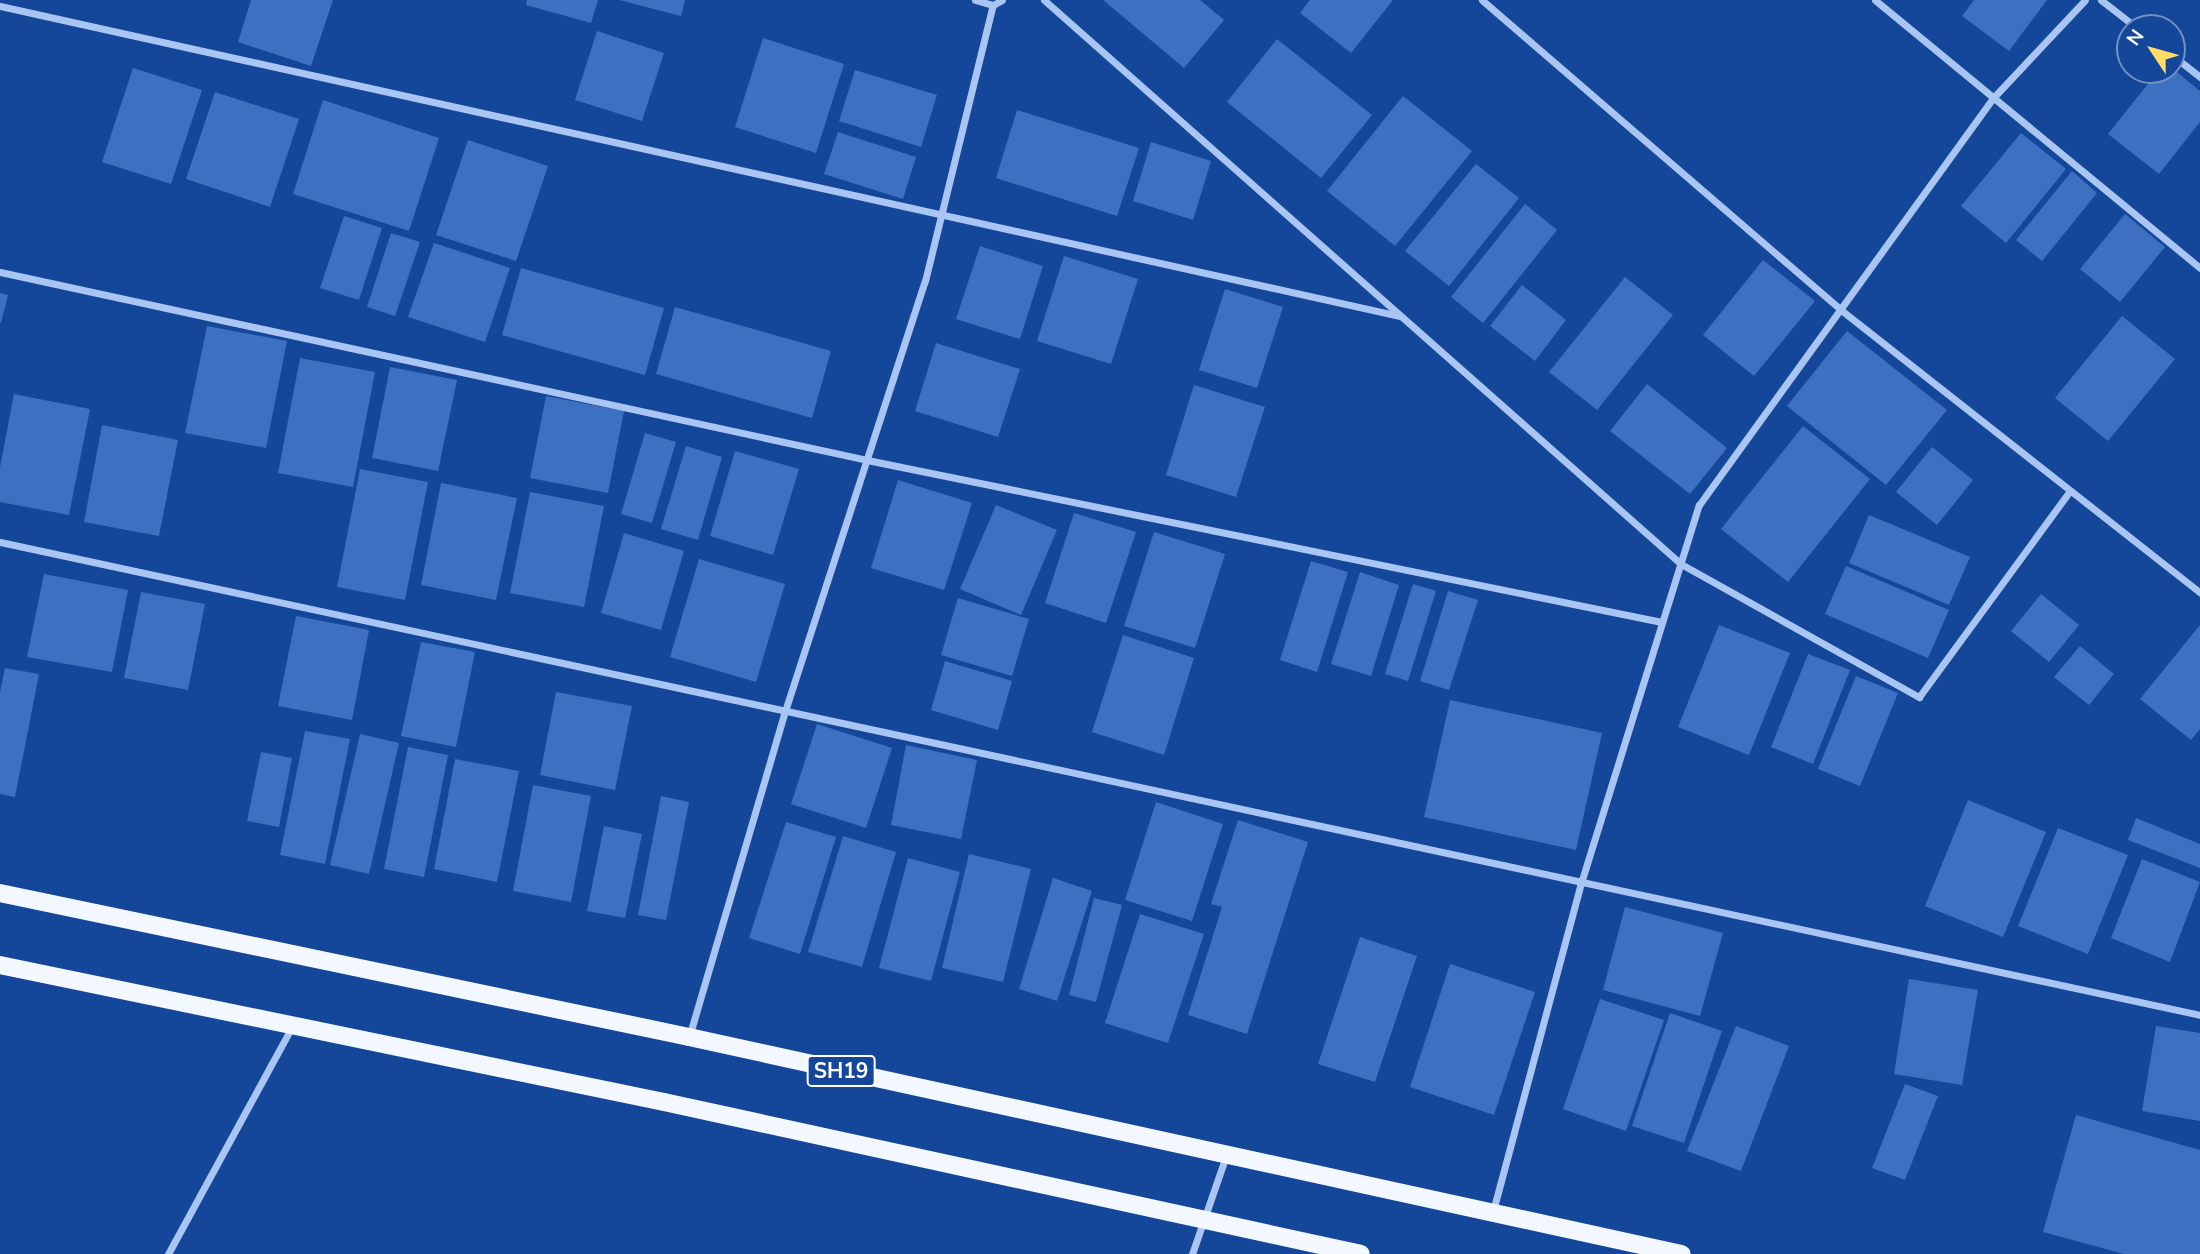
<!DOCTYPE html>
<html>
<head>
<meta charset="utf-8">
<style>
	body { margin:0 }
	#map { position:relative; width:2200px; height:1254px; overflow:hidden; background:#144799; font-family:"Nunito Sans",sans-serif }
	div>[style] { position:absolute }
	.building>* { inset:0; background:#3d70c1 }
	.street>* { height:7px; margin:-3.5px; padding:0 3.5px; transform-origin:3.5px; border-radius:3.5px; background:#a8c5f3 }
	.primary>* { height:18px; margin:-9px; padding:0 9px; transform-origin:9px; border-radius:9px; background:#f3f7ff }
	span { translate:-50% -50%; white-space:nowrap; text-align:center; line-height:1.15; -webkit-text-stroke:6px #144799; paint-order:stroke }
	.shield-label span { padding:2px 5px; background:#144799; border:2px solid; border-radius:5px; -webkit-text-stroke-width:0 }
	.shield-label { font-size:21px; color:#fff; font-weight:700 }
	.north { position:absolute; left:2116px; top:14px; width:70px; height:70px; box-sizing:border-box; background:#144799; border:2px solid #7291c2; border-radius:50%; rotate:306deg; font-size:19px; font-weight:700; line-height:28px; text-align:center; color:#fff }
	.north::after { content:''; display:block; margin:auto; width:24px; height:32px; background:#ffdd69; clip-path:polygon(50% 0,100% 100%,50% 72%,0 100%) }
</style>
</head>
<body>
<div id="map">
	<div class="building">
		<i style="clip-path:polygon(251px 0,333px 0,311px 66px,238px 42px)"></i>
		<i style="clip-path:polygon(527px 0,598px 0,591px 23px,526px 5px)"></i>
		<i style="clip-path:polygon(619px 0,685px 0,681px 16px)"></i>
		<i style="clip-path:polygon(1103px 0,1200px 0,1224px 20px,1184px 68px)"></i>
		<i style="clip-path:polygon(1310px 0,1393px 0,1351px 53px,1300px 13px)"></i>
		<i style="clip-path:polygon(1974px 0,2047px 0,2009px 51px,1962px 16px)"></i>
		<i style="clip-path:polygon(597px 31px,664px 53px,642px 121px,575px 100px)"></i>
		<i style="clip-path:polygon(763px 38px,844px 64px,816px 153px,735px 127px)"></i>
		<i style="clip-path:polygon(1277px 39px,1372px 115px,1321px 178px,1227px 102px)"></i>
		<i style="clip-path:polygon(133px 68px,202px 90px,171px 184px,102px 162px)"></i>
		<i style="clip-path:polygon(2172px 68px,2200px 91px,2200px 122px,2159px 174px,2108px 134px,2159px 70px)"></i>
		<i style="clip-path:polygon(855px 70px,937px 95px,921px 147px,839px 121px)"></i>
		<i style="clip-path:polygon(215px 92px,299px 119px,270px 207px,186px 179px)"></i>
		<i style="clip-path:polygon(1403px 96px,1472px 151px,1395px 246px,1327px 191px)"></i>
		<i style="clip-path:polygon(323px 100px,439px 138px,409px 231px,293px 194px)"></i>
		<i style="clip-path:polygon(1017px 110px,1139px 148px,1117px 216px,996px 178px)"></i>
		<i style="clip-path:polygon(838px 132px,916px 157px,903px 199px,824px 174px)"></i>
		<i style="clip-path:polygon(2021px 133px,2066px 169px,2006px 243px,1961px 206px)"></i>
		<i style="clip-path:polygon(468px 140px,548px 166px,516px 261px,436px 235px)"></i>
		<i style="clip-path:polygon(1151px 142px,1211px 161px,1193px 220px,1133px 201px)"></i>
		<i style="clip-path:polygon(1476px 164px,1519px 198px,1449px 286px,1405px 251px)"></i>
		<i style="clip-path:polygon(2072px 171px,2097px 193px,2042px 261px,2016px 240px)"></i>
		<i style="clip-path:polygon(1525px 204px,1557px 230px,1483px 323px,1451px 297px)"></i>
		<i style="clip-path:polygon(2125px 214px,2165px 247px,2120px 302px,2080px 269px)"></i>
		<i style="clip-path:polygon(344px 216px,382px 228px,359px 300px,320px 288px)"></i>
		<i style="clip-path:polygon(391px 233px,420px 242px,395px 316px,367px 307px)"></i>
		<i style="clip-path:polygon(434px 243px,510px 268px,485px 342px,408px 317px)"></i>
		<i style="clip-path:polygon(980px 246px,1043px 266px,1020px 339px,956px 319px)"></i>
		<i style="clip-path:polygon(1064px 256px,1138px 279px,1111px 364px,1037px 341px)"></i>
		<i style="clip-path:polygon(1763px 260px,1815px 301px,1754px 376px,1703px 335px)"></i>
		<i style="clip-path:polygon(521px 268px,664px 308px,645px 375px,502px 335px)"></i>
		<i style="clip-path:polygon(1625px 277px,1673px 315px,1597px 410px,1549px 372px)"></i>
		<i style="clip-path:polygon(1522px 285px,1566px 320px,1535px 361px,1490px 326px)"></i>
		<i style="clip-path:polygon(1225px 289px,1283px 307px,1257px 388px,1199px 370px)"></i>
		<i style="clip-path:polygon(0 293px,8px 295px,1px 323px,0 322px)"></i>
		<i style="clip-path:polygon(675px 307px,831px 351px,812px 418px,656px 374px)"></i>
		<i style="clip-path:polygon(2122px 316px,2175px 359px,2108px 441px,2055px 398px)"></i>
		<i style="clip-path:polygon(207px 326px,287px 341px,266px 448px,185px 433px)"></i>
		<i style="clip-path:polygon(1847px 331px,1947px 410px,1886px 485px,1787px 406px)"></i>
		<i style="clip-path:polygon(936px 343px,1020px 369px,998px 437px,915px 411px)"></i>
		<i style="clip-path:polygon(300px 358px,375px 372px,353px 487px,278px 473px)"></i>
		<i style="clip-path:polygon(390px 367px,457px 380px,438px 471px,372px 458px)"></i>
		<i style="clip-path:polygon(1647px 384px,1727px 448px,1690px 494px,1610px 431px)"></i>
		<i style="clip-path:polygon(1194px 385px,1265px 407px,1236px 497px,1166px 475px)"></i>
		<i style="clip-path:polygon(14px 394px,90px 409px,69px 515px,0 502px,0 467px)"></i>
		<i style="clip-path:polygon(546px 396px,624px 411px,608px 493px,530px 478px)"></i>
		<i style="clip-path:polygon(102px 425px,178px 440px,159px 536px,84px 522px)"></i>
		<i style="clip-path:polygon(1803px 426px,1870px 479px,1788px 582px,1721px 529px)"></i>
		<i style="clip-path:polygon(645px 433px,676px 442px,652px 523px,621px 514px)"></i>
		<i style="clip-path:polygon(686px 446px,722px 457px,698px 540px,661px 529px)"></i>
		<i style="clip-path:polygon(1932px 447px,1973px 480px,1937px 525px,1896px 492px)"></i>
		<i style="clip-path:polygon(735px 451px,799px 469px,773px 555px,710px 536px)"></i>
		<i style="clip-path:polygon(360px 469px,428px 482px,405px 600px,337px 587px)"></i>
		<i style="clip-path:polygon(898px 480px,972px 503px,944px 590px,871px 568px)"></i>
		<i style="clip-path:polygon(441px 483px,517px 498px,496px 600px,421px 585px)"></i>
		<i style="clip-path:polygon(530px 492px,604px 506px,584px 607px,510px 593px)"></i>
		<i style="clip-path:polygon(996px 505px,1057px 530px,1021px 615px,960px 589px)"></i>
		<i style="clip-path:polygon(1074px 513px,1136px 532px,1106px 623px,1045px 603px)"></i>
		<i style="clip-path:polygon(1869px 515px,1970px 557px,1949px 605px,1849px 563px)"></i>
		<i style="clip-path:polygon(1154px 532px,1225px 554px,1195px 648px,1124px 626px)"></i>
		<i style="clip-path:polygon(624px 533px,684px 551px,661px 630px,601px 613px)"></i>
		<i style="clip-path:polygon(699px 559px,785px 584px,756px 682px,670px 657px)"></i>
		<i style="clip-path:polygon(1311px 561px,1348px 572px,1317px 672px,1280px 660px)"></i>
		<i style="clip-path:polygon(1846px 566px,1949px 610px,1928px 658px,1825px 614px)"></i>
		<i style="clip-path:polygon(1360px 572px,1399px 585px,1371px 676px,1331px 664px)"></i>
		<i style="clip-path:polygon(44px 574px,128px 590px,112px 672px,27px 657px)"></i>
		<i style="clip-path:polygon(1413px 584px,1436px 591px,1408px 681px,1385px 674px)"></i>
		<i style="clip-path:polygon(1448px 591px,1478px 600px,1449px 690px,1420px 681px)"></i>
		<i style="clip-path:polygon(141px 592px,205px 604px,188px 690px,124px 678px)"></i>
		<i style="clip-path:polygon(2041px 594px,2079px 625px,2049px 662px,2011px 631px)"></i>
		<i style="clip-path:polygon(958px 598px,1029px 619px,1012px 676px,941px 655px)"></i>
		<i style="clip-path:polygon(296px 616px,369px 630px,352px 720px,278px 706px)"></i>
		<i style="clip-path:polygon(1719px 625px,1790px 653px,1749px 755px,1678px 727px)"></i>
		<i style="clip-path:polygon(2200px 625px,2200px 729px,2191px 740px,2140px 699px)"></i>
		<i style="clip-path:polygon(1123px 635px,1194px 658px,1164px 755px,1092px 732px)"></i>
		<i style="clip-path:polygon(421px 642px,475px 652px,456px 747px,401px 736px)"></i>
		<i style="clip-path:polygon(2080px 646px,2114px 674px,2089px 705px,2054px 677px)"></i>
		<i style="clip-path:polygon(1808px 654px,1850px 670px,1813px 764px,1771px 747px)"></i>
		<i style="clip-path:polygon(945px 661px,1012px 681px,998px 730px,931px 710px)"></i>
		<i style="clip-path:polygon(5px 668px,39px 674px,15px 797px,0 794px,0 692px)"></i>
		<i style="clip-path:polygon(1856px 676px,1898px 693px,1860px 786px,1818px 769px)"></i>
		<i style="clip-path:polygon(556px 692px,632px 706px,615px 790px,540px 775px)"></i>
		<i style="clip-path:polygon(1450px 700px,1602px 733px,1576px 850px,1424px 817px)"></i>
		<i style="clip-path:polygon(817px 724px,892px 748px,866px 828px,791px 804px)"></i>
		<i style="clip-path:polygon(305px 731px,350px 739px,325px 864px,280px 855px)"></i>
		<i style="clip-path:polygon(360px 734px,399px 743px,369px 874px,330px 865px)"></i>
		<i style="clip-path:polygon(906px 745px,977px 760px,961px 839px,891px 825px)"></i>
		<i style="clip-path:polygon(408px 747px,448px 755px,424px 877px,384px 869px)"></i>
		<i style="clip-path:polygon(261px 752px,292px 758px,279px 827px,247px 821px)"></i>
		<i style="clip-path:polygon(455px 759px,519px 771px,497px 882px,434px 869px)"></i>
		<i style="clip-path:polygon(533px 785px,591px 796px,571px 902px,513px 891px)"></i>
		<i style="clip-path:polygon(661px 796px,689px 802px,666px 920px,638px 915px)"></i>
		<i style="clip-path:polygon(1968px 800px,2046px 832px,2003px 937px,1925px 906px)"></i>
		<i style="clip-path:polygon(1156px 802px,1223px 824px,1192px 921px,1125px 900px)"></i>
		<i style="clip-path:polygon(2136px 818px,2200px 844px,2200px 868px,2128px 840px)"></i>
		<i style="clip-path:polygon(1238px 820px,1308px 842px,1247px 1034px,1188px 1015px,1222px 907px,1211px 904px)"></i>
		<i style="clip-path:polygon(786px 822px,836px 837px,800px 954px,749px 938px)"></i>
		<i style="clip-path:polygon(604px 826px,642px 834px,625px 918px,587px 911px)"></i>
		<i style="clip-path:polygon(2058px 828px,2128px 855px,2088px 954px,2018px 926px)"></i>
		<i style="clip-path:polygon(843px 836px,896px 852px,862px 967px,808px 952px)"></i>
		<i style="clip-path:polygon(969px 854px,1031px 869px,1003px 982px,942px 968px)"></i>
		<i style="clip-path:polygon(908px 858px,960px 872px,931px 981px,879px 968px)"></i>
		<i style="clip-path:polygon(2142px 859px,2200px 882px,2170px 962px,2111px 938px)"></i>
		<i style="clip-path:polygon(1053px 878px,1092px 891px,1057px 1001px,1019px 989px)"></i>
		<i style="clip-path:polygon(1094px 898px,1122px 905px,1096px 1002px,1069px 995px)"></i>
		<i style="clip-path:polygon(1625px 907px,1723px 933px,1700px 1016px,1603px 990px)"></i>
		<i style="clip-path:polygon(1140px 914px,1204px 934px,1168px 1043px,1105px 1023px)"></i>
		<i style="clip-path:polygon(1360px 937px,1417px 956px,1375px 1082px,1318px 1064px)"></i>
		<i style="clip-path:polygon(1450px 964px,1535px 992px,1494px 1115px,1410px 1087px)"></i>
		<i style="clip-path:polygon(1909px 979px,1978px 990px,1962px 1085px,1894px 1074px)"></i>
		<i style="clip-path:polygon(1600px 999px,1664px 1020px,1626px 1131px,1563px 1109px)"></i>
		<i style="clip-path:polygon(1670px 1013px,1722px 1031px,1684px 1143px,1632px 1126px)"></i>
		<i style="clip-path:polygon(1736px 1026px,1789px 1046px,1741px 1171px,1687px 1151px)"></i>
		<i style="clip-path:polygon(2156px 1026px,2200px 1033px,2200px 1121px,2142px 1111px)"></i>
		<i style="clip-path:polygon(1905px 1084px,1938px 1096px,1905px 1180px,1872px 1168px)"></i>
		<i style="clip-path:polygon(2076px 1115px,2200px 1150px,2200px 1254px,2124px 1254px,2043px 1232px)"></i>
	</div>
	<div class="street">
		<i style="left:975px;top:0;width:19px;rotate:16deg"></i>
		<i style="left:1044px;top:0;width:851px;rotate:41.52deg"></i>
		<i style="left:1681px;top:564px;width:273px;rotate:29.2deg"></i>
		<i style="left:1919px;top:697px;width:255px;rotate:-53.8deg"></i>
		<i style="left:1482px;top:0;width:474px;rotate:40.8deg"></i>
		<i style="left:1841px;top:310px;width:457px;rotate:38.2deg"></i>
		<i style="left:1875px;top:0;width:421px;rotate:39.5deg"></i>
		<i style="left:2101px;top:0;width:46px;rotate:37.9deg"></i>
		<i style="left:0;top:6px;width:1434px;rotate:12.49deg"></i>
		<i style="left:2172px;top:55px;width:36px;rotate:38deg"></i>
		<i style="left:0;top:272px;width:887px;rotate:12.23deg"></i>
		<i style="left:867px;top:460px;width:811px;rotate:11.52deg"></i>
		<i style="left:0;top:542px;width:2250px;rotate:12.13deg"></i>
		<i style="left:689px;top:1037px;width:340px;rotate:-73.6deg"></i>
		<i style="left:785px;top:711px;width:452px;rotate:-72deg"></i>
		<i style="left:925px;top:281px;width:284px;rotate:-76.2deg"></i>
		<i style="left:993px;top:5px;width:10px;rotate:-29deg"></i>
		<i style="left:1493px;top:1211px;width:340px;rotate:-75deg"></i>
		<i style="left:1581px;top:883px;width:396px;rotate:-72.7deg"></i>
		<i style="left:1699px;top:505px;width:502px;rotate:-54.16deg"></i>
		<i style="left:1993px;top:98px;width:134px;rotate:-46.8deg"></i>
		<i style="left:168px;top:1254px;width:259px;rotate:-61.4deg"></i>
		<i style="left:1192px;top:1254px;width:104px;rotate:-70.9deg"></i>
	</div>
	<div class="primary">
		<i style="left:0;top:893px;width:704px;rotate:11.8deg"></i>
		<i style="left:689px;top:1037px;width:1016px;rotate:12.33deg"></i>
		<i style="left:0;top:965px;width:678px;rotate:11.66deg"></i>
		<i style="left:664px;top:1102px;width:713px;rotate:12.3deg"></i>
	</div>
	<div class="shield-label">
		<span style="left:841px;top:1071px">SH19</span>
	</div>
	<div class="north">N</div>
</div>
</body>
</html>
